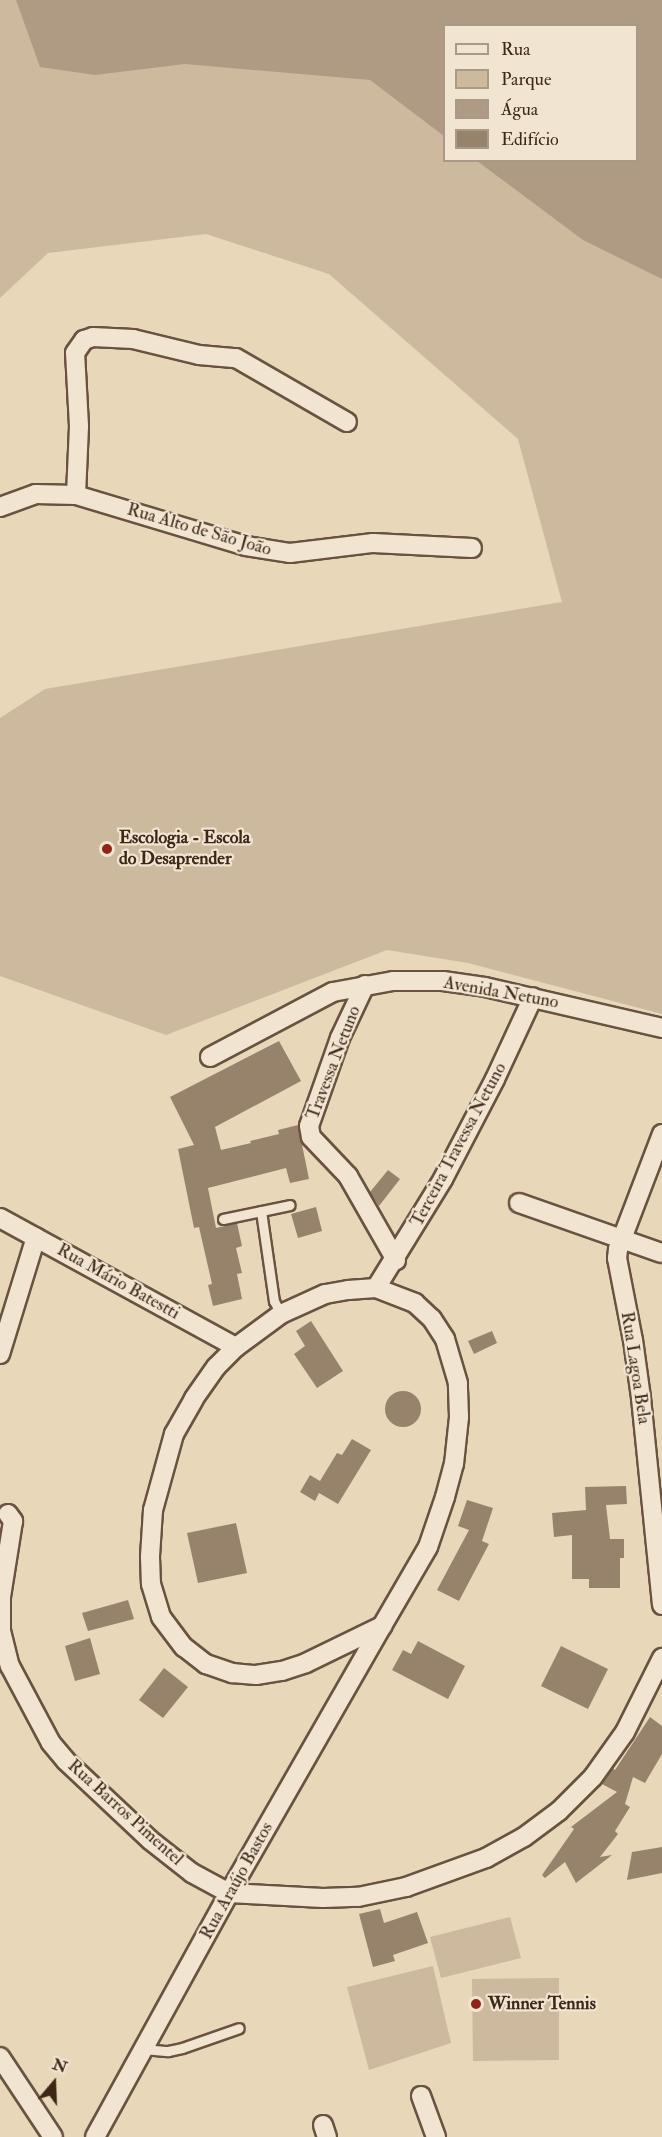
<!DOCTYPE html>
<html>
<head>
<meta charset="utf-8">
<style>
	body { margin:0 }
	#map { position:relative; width:662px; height:2137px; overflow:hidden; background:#e9d7ba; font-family:"IM FELL Double Pica",serif }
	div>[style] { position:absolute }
	.green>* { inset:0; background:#ccb99e }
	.water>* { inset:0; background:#af9b83 }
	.building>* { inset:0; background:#97836c }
	.round { border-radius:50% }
	.roads { filter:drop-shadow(2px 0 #695340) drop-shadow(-2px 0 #695340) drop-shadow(0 2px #695340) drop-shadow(0 -2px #695340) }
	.lane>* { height:9px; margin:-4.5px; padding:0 4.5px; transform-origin:4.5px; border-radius:4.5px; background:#f1e5d2 }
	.street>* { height:18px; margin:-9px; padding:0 9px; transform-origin:9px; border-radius:9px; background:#f1e5d2 }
	.dots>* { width:16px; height:16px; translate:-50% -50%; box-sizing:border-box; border:3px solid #f1e5d2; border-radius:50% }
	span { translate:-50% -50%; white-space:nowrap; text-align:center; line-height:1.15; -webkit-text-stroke:4.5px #f1e5d2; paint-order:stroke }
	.street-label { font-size:18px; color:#3e2717 }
	.poi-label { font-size:18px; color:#3e2717; font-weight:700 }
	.left { translate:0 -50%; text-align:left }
	.legend { position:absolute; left:443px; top:24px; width:195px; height:138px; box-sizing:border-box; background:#f1e5d2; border:2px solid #a99987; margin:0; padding:8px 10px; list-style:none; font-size:18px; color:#3e2717 }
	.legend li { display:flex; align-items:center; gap:12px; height:30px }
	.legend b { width:30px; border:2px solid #a99987 }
	.north { position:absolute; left:24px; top:2053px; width:60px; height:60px; -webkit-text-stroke:4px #f1e5d2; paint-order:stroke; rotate:19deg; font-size:16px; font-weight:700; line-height:24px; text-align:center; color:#3e2717 }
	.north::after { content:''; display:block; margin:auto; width:21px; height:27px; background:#3e2717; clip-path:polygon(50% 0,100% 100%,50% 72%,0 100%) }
</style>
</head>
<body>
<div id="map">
	<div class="green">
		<i style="clip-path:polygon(evenodd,0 0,662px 0,662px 1014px,468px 963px,387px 950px,166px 1035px,0 976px,0 718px,45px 689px,562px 602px,518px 439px,329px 274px,206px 234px,48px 253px,0 298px,0 0,444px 26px,636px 26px,636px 160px,444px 160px,444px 26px)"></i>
		<i style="clip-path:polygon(510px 1917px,521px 1958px,441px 1978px,430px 1937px)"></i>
		<i style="clip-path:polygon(433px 1966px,451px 2043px,369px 2070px,347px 1987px)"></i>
		<i style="clip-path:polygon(559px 1978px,559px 2060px,473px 2061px,472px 1979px)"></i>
	</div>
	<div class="water">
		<i style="clip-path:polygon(16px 0,662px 0,662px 279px,583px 240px,477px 161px,636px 160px,636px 26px,444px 26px,444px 136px,370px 80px,185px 64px,95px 75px,40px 67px)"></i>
	</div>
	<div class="building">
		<i style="clip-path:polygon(279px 1041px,301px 1081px,215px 1127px,221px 1150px,251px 1143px,250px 1141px,279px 1134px,278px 1130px,298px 1125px,309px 1179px,290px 1183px,286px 1168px,208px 1188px,216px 1228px,237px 1223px,242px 1246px,236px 1248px,242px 1273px,237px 1274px,242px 1299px,213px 1306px,208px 1285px,212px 1284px,199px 1227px,194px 1228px,178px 1149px,194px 1145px,170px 1097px)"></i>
		<i style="clip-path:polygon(388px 1170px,400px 1179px,379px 1206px,370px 1192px)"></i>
		<i style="clip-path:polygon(316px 1207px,322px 1231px,298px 1238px,291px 1214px)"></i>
		<i style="clip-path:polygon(311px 1321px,343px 1371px,317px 1388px,294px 1354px,305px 1346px,296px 1331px)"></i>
		<i style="clip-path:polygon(492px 1331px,497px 1343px,474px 1354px,468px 1341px)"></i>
		<i class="round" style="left:385px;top:1391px;width:36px;height:36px"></i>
		<i style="clip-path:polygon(352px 1439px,371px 1450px,338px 1504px,319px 1493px,315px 1501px,300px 1492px,310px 1475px,320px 1481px,337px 1453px,342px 1455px)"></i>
		<i style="clip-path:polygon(626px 1486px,627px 1504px,606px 1505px,610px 1539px,624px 1539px,624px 1558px,620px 1558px,620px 1588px,589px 1588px,589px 1579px,572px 1579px,572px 1535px,554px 1537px,552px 1513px,586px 1510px,585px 1487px)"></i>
		<i style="clip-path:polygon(467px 1500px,493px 1508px,482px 1541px,489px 1544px,459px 1601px,437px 1590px,469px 1530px,458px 1526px)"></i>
		<i style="clip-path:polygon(236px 1523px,247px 1573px,198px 1583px,187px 1533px)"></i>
		<i style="clip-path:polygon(128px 1600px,134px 1619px,88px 1631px,82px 1613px)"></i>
		<i style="clip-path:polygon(90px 1638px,100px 1674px,75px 1681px,65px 1646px)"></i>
		<i style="clip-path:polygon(418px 1641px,465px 1666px,448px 1699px,392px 1670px,403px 1650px,411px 1654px)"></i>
		<i style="clip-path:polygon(561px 1646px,608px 1669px,588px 1709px,541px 1686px)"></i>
		<i style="clip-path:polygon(164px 1668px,188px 1687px,163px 1718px,139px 1700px)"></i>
		<i style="clip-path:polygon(650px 1717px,662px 1726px,662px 1754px,645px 1783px,633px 1777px,625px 1804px,630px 1807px,615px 1831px,618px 1834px,600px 1857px,612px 1855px,576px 1883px,565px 1862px,545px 1878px,542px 1875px,574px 1829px,571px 1827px,617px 1792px,602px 1784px,613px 1768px,615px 1770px)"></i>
		<i style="clip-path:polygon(662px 1847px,662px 1873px,627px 1880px,632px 1852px)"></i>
		<i style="clip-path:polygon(380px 1909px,384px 1923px,417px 1912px,428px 1943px,393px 1955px,395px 1961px,373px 1967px,359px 1914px)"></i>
	</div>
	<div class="roads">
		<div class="lane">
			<i style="left:261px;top:1211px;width:91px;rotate:81.8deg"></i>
			<i style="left:274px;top:1301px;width:15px;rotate:62deg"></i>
			<i style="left:223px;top:1219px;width:68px;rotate:-11.8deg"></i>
			<i style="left:143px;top:2049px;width:25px;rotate:5deg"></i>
			<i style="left:168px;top:2051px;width:14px;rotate:-12deg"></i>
			<i style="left:182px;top:2048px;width:60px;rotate:-19.3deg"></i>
		</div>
		<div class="street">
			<i style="left:76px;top:495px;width:69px;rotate:-87.5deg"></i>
			<i style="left:79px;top:426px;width:73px;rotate:-93.1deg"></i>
			<i style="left:75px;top:353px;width:16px;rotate:-55deg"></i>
			<i style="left:84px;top:340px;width:9px;rotate:-18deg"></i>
			<i style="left:93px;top:337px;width:40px;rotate:2.9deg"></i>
			<i style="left:133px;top:339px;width:68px;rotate:13.6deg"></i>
			<i style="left:199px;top:355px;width:37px;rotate:5deg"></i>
			<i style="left:236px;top:358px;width:128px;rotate:30deg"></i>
			<i style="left:0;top:507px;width:38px;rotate:-20deg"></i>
			<i style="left:36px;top:494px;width:40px;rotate:1.4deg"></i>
			<i style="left:76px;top:495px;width:177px;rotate:16.7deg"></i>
			<i style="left:246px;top:546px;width:45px;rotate:9deg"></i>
			<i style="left:290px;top:553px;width:84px;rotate:-6.9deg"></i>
			<i style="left:373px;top:543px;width:99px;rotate:2.9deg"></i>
			<i style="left:365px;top:985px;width:59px;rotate:115.3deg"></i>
			<i style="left:340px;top:1038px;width:93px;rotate:109.4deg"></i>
			<i style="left:309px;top:1126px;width:11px;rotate:80deg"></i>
			<i style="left:311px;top:1137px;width:54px;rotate:46.5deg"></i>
			<i style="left:348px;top:1176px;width:97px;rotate:60.3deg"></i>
			<i style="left:210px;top:1057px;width:139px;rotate:-27.9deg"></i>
			<i style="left:333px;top:992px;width:61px;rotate:-10.4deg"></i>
			<i style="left:393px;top:981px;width:50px"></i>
			<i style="left:443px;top:981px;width:42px;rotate:8.1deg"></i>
			<i style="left:485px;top:987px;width:182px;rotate:13deg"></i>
			<i style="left:662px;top:1134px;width:123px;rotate:110.9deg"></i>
			<i style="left:618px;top:1249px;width:9px;rotate:96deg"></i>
			<i style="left:617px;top:1258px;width:84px;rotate:79deg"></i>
			<i style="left:633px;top:1340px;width:59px;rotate:82.1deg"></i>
			<i style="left:641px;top:1398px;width:208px;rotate:84.2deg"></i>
			<i style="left:519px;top:1203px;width:151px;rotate:19.3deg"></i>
			<i style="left:0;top:1218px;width:269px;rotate:28.7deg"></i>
			<i style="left:376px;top:1288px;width:128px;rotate:-58.4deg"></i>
			<i style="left:443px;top:1179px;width:113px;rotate:-62.5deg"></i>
			<i style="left:495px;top:1079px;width:90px;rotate:-65.1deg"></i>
			<i style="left:0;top:1354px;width:122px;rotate:-72.9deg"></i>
			<i style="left:8px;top:1514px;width:9px;rotate:54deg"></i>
			<i style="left:13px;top:1521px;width:77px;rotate:99deg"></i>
			<i style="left:1px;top:1597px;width:34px;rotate:90deg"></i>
			<i style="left:1px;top:1631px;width:36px;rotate:76deg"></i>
			<i style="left:10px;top:1666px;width:87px;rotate:62deg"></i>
			<i style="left:51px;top:1743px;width:23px;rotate:50deg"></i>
			<i style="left:66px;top:1761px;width:115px;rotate:43.2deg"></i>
			<i style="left:150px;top:1840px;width:53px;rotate:38.2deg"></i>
			<i style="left:192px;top:1873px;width:42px;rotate:28.4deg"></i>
			<i style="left:229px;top:1893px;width:94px;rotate:3deg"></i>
			<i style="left:323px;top:1898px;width:35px;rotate:-2deg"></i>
			<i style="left:358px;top:1897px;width:49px;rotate:-11.8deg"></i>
			<i style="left:406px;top:1887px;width:85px;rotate:-19.9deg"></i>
			<i style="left:486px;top:1858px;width:43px;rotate:-28.9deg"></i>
			<i style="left:524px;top:1837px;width:44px;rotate:-36.6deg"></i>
			<i style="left:559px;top:1811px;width:48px;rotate:-45deg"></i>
			<i style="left:593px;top:1777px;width:55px;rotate:-54.6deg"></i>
			<i style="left:625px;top:1732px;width:83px;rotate:-63.4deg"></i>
			<i style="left:0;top:2057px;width:96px;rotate:56.5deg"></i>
			<i style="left:421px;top:2096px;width:44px;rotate:69.9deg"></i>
			<i style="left:323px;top:2125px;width:13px;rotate:72deg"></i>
			<i style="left:95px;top:2137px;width:278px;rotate:-61.2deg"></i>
			<i style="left:229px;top:1893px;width:308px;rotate:-60.2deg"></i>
			<i style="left:382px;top:1626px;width:91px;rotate:-59.8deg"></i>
			<i style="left:428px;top:1547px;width:53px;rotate:-71.2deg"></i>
			<i style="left:445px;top:1497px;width:34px;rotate:-75deg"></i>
			<i style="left:454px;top:1464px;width:47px;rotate:-83.9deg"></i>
			<i style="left:459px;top:1417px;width:34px;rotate:-92deg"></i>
			<i style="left:458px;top:1383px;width:46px;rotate:-106.5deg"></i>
			<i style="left:445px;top:1339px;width:24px;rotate:-123deg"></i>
			<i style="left:432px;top:1319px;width:23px;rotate:-137deg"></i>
			<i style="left:415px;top:1303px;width:42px;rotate:-159deg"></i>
			<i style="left:376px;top:1288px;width:28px;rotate:176deg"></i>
			<i style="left:348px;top:1290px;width:23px;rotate:170deg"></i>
			<i style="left:325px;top:1294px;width:48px;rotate:155.6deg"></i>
			<i style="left:281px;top:1314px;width:56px;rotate:143.7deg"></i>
			<i style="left:236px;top:1347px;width:28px;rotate:135deg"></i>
			<i style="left:216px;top:1367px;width:39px;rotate:125deg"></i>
			<i style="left:194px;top:1399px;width:40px;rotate:119.7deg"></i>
			<i style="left:174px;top:1434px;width:79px;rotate:105.4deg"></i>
			<i style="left:153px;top:1510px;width:47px;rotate:93.7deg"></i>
			<i style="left:150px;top:1557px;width:27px;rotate:88deg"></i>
			<i style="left:151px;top:1584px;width:34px;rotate:73deg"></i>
			<i style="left:161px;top:1617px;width:38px;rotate:53deg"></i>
			<i style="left:184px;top:1647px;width:28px;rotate:38deg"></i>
			<i style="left:206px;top:1664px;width:28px;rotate:19deg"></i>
			<i style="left:232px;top:1673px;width:24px;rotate:5deg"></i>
			<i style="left:256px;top:1675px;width:26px;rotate:-9deg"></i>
			<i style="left:282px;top:1671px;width:25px;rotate:-18deg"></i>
			<i style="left:306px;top:1663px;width:85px;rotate:-26deg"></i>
		</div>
	</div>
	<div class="dots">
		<i style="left:107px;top:849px;background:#8f2418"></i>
		<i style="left:476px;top:2004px;background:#8f2418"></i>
	</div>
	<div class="street-label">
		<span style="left:199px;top:530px;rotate:16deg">Rua Alto de São João</span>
		<span style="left:501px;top:993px;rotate:10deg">Avenida Netuno</span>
		<span style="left:334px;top:1063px;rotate:-69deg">Travessa Netuno</span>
		<span style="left:459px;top:1145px;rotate:-62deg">Terceira Travessa Netuno</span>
		<span style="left:118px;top:1282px;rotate:29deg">Rua Mário Batestti</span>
		<span style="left:635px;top:1368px;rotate:81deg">Rua Lagoa Bela</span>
		<span style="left:125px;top:1813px;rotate:42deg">Rua Barros Pimentel</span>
		<span style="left:237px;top:1881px;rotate:-61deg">Rua Araújo Bastos</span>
	</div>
	<div class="poi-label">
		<span class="left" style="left:119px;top:849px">Escologia - Escola<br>do Desaprender</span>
		<span class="left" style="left:488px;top:2004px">Winner Tennis</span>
	</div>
	<ul class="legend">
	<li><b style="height:8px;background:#f1e5d2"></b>Rua</li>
	<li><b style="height:16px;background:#ccb99e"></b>Parque</li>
	<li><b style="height:16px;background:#af9b83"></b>Água</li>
	<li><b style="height:16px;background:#97836c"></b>Edifício</li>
	</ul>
	<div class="north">N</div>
</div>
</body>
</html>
